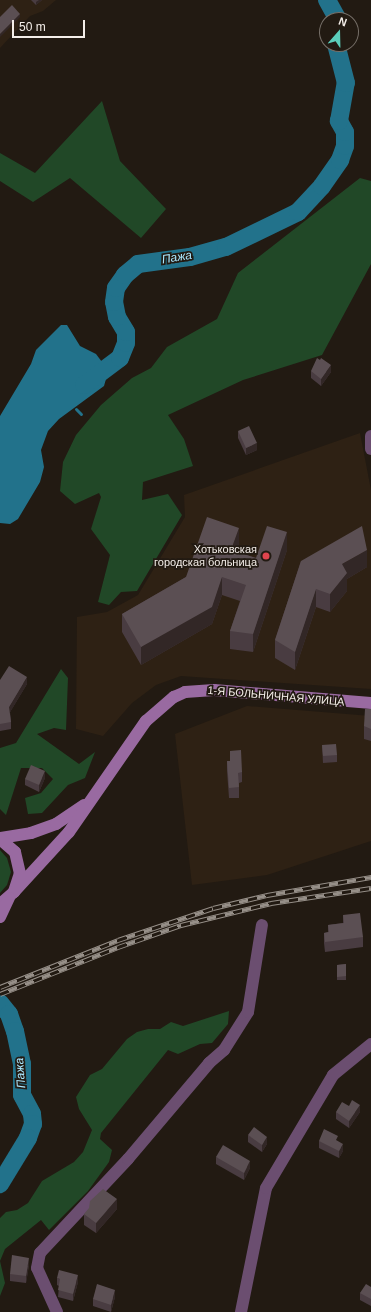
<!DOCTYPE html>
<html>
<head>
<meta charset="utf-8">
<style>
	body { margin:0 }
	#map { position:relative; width:371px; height:1312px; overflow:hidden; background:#221a12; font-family:Arial,sans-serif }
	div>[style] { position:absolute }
	.built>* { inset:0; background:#2e2114 }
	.green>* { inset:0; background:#214827 }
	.water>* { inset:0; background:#22728b }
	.stream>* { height:3px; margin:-1.5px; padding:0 1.5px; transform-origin:1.5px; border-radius:1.5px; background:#22728b }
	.river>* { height:18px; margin:-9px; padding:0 9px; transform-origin:9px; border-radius:9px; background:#22728b }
	.street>* { height:12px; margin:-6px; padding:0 6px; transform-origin:6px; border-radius:6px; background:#6b4e70 }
	.secondary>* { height:12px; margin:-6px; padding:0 6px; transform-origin:6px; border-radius:6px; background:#996aa1 }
	.rail>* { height:4.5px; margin-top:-2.25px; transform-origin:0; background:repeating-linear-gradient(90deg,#221a12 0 9px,#968f88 0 18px); box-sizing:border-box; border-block:1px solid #968f88 }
	.wall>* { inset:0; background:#493c41 }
	.shaded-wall>* { inset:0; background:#322726 }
	.building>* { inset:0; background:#5b4f53 }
	.dots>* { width:11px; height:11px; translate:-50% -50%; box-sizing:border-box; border:2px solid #221a12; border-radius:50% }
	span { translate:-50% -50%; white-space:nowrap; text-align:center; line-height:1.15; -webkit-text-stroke:3.5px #221a12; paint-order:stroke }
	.poi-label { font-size:11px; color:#f4eee9 }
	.right { translate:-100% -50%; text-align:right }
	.street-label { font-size:11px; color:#f4eee9 }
	.water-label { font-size:12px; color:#abe8ff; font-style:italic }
	.north { position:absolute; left:319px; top:12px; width:40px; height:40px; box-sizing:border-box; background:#221a12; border:1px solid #766f68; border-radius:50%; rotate:20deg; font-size:11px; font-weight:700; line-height:16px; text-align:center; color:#f4eee9 }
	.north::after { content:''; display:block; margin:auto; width:14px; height:18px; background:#5bcebb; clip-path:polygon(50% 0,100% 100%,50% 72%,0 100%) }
	.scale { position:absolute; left:12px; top:20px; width:73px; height:18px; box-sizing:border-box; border:2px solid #f4eee9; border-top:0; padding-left:5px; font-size:12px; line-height:14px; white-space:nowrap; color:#f4eee9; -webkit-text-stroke:3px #221a12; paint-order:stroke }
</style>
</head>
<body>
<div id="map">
	<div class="built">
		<i style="clip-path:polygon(0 0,56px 0,43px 11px,30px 16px,0 48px)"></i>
		<i style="clip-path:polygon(360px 433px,371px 490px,371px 689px,181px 676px,156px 685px,132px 703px,103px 736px,76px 729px,77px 617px,107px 612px,138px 595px,185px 517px,184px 495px)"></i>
		<i style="clip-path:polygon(247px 706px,371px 716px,371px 841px,267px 875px,192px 885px,175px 734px)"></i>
	</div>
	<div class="green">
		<i style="clip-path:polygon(102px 101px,120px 161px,166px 209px,141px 238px,70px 178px,33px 202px,0 181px,0 153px,35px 173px)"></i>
		<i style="clip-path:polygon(360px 178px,371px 181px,371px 264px,322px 355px,243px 380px,168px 415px,184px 439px,193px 466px,143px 482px,142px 500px,168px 494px,182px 515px,137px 591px,121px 592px,109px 605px,98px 602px,110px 555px,91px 529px,101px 497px,99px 493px,75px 504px,60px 491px,63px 462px,76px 435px,101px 405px,132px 378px,151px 368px,167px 347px,217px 319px,238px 273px)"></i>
		<i style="clip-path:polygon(61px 669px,68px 678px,66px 730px,54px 728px,37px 734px,79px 764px,95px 752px,85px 778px,68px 785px,42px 813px,28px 814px,25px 798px,41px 793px,53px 779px,42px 768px,21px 768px,6px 815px,0 809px,0 748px,16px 743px)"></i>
		<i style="clip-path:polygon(0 850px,7px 858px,11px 872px,7px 885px,0 893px)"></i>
		<i style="clip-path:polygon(229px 1011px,228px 1024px,212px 1043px,200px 1044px,178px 1054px,168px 1050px,101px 1133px,100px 1139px,112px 1150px,109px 1162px,88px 1191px,49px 1230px,41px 1220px,5px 1249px,0 1261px,5px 1283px,0 1296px,0 1218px,6px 1212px,17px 1210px,28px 1203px,42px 1181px,74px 1162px,83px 1152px,92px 1130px,79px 1109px,76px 1097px,90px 1075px,102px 1069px,127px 1039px,137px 1032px,148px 1029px,160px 1029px,171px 1022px,183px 1026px)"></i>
	</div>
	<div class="water">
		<i style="clip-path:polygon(61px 325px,67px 325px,80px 346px,96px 354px,102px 362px,106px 379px,104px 386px,59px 419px,48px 431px,41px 450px,44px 467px,40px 482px,18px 519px,10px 524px,0 523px,0 416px,31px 364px,36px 350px)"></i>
	</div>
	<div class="stream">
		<i style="left:76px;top:409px;width:7px;rotate:45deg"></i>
	</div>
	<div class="river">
		<i style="left:327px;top:0;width:23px;rotate:61deg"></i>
		<i style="left:84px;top:385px;width:45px;rotate:-36.9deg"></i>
		<i style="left:120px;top:358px;width:16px;rotate:-68deg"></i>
		<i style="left:126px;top:343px;width:11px;rotate:-90deg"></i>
		<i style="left:126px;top:332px;width:17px;rotate:-121deg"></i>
		<i style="left:117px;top:317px;width:15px;rotate:-101deg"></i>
		<i style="left:114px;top:302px;width:14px;rotate:-82deg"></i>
		<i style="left:116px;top:288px;width:16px;rotate:-55deg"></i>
		<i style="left:125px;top:275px;width:17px;rotate:-40deg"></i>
		<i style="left:138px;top:264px;width:52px;rotate:-7.7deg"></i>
		<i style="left:190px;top:257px;width:37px;rotate:-16deg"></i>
		<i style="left:226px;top:247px;width:80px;rotate:-25.9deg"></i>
		<i style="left:298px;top:212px;width:35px;rotate:-47deg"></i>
		<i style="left:322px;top:186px;width:32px;rotate:-55deg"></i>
		<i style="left:340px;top:160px;width:15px;rotate:-70deg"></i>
		<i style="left:345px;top:146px;width:14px;rotate:-90deg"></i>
		<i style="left:345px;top:132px;width:13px;rotate:-119deg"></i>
		<i style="left:339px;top:121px;width:39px;rotate:-80deg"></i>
		<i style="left:346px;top:83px;width:40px;rotate:-104.4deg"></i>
		<i style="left:0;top:1003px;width:14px;rotate:51deg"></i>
		<i style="left:9px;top:1014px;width:18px;rotate:71deg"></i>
		<i style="left:15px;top:1031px;width:34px;rotate:78deg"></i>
		<i style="left:22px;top:1064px;width:31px;rotate:90deg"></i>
		<i style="left:22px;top:1095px;width:21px;rotate:62deg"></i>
		<i style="left:32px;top:1114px;width:10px;rotate:84deg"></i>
		<i style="left:33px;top:1124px;width:15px;rotate:110deg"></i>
		<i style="left:28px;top:1138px;width:54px;rotate:121.3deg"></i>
	</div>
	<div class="street">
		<i style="left:371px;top:436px;width:13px;rotate:90deg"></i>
		<i style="left:57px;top:1312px;width:48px;rotate:-114.4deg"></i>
		<i style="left:37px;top:1268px;width:15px;rotate:-79deg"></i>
		<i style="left:40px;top:1253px;width:129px;rotate:-46.9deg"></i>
		<i style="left:128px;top:1159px;width:126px;rotate:-49.8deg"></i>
		<i style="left:209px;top:1063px;width:20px;rotate:-41deg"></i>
		<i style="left:224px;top:1050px;width:45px;rotate:-57.7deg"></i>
		<i style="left:248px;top:1012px;width:88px;rotate:-80.9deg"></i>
		<i style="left:241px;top:1312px;width:126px;rotate:-78.6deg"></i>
		<i style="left:266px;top:1188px;width:131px;rotate:-59.3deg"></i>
		<i style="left:333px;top:1075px;width:49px;rotate:-39.2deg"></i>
	</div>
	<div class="secondary">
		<i style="left:0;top:838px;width:31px;rotate:-9deg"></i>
		<i style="left:31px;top:833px;width:27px;rotate:-20deg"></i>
		<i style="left:56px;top:824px;width:34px;rotate:-34deg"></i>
		<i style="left:0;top:839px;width:20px;rotate:41deg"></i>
		<i style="left:15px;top:852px;width:22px;rotate:77deg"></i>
		<i style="left:20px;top:873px;width:20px;rotate:108deg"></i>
		<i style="left:14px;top:892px;width:18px;rotate:139deg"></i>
		<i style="left:14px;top:892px;width:81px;rotate:-47.5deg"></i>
		<i style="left:69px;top:832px;width:135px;rotate:-55.3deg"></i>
		<i style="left:146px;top:721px;width:37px;rotate:-41deg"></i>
		<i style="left:174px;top:697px;width:12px;rotate:-24deg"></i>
		<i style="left:185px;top:692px;width:29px;rotate:-4deg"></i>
		<i style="left:214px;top:690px;width:158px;rotate:4.7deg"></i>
		<i style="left:0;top:917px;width:21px;rotate:-65deg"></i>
	</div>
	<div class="rail">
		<i style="left:0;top:987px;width:127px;rotate:-21.7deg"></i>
		<i style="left:118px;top:940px;width:100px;rotate:-18.6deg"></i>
		<i style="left:213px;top:908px;width:56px;rotate:-13.5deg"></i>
		<i style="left:267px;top:895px;width:106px;rotate:-9.8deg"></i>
		<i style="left:0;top:994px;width:127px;rotate:-21.7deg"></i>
		<i style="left:118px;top:947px;width:67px;rotate:-19.2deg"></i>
		<i style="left:181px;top:925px;width:93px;rotate:-13.7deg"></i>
		<i style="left:271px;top:903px;width:101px;rotate:-8.5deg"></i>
	</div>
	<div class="wall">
		<i style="clip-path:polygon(31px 0,42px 0,36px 5px)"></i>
		<i style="clip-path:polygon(311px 371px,331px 372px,321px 386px,311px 378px)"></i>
		<i style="clip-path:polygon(238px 431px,257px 450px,246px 455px,238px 438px)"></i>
		<i style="clip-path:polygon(239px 546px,237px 552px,256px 558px,287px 550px,253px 652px,230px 649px,230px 631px,240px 601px,222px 595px,212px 624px,141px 665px,122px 632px,122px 614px,186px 577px)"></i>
		<i style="clip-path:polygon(301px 561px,367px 567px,347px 579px,347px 591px,330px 612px,316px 607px,295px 670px,275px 658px,275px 640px)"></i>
		<i style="clip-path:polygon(0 680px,27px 684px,10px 712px,11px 722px,11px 729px,0 731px)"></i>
		<i style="clip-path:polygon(371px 709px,371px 741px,364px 739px,364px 726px)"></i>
		<i style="clip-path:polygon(322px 745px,337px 755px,337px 762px,323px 763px)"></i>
		<i style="clip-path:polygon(230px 751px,242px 772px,242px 782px,239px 783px,239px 798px,229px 798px,227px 771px,227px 761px,230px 761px)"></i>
		<i style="clip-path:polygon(45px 778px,39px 792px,25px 785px,25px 779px)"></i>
		<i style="clip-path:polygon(343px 915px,363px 937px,363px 947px,325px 952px,324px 943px,324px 933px,328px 932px,328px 925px,343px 923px)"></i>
		<i style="clip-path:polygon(346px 964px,346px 980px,337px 980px,337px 965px)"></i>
		<i style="clip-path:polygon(336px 1112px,360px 1112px,349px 1128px,336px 1119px)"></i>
		<i style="clip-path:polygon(248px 1135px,267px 1144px,262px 1152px,248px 1142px)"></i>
		<i style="clip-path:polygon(319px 1141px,338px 1142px,343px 1151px,339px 1158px,319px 1148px)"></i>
		<i style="clip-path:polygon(216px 1157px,250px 1168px,244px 1180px,216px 1164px)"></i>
		<i style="clip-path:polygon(117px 1209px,96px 1233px,84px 1225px,84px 1214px)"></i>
		<i style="clip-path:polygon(29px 1265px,26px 1283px,10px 1281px,10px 1274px)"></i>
		<i style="clip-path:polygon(57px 1278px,78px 1282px,73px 1301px,58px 1297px,59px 1286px,57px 1285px)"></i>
		<i style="clip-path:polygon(371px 1287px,371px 1306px,360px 1300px,360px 1293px)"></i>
		<i style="clip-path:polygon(115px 1297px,111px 1312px,93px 1306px,93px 1299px)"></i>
	</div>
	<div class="shaded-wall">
		<i style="clip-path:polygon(39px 0,42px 0,36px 5px,36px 2px)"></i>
		<i style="clip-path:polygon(20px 14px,20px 17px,0 37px,0 34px)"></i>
		<i style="clip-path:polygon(331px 365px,331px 372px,321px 386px,321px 379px)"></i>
		<i style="clip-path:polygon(257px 443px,257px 450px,246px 455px,246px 448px)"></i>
		<i style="clip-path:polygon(239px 528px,239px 546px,231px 568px,231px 550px)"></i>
		<i style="clip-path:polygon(287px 532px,287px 550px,253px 652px,253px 634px)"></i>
		<i style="clip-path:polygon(367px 550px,367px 567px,347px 579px,347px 591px,330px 612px,330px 594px,342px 564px)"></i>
		<i style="clip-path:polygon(222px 577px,222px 595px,212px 624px,141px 665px,141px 647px)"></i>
		<i style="clip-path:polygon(316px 589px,316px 607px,295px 670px,295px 652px)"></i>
		<i style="clip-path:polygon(27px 677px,27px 684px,9px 714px,9px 707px)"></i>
		<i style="clip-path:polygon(45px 771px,45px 778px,39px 792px,39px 785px)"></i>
		<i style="clip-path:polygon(360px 1105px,360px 1112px,349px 1128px,349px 1121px)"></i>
		<i style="clip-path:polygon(267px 1137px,267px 1144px,262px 1152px,262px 1145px)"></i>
		<i style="clip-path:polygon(343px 1144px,343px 1151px,339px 1158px,339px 1151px)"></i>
		<i style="clip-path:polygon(250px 1161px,250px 1168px,244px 1180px,244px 1173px)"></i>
		<i style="clip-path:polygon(117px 1199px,117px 1209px,96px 1233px,96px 1223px)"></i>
		<i style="clip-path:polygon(29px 1258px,29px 1265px,26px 1283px,26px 1276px)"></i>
		<i style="clip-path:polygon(78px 1275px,78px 1282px,73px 1301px,73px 1294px)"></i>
		<i style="clip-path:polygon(115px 1290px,115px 1297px,111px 1312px,111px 1305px)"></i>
	</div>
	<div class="building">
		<i style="clip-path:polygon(12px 5px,20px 14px,0 34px,0 17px)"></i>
		<i style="clip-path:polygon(317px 358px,320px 360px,321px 358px,331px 365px,321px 379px,311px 371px)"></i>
		<i style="clip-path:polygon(249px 426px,257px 443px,246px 448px,238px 431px)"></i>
		<i style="clip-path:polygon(207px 517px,239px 528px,231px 550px,256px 558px,267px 526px,287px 532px,253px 634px,230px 631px,246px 585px,222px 577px,212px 607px,141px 647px,122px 614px,186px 577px)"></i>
		<i style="clip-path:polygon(362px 526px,367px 550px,342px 564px,347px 573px,330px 594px,316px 589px,295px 652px,275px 640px,301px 561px)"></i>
		<i style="clip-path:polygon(9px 666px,27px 677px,9px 707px,11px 722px,0 724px,0 680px)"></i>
		<i style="clip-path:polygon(365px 709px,371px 709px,371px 729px,364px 726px)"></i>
		<i style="clip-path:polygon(336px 744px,337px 755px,323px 756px,322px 745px)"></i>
		<i style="clip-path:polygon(241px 750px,242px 772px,238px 773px,239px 787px,229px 788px,227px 761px,230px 761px,230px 751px)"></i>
		<i style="clip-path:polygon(31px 765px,45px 771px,39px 785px,25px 779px)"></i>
		<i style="clip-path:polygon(360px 913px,363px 937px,325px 942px,324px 933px,329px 932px,328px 925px,344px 923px,343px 915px)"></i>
		<i style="clip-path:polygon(346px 964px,346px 976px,337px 977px,337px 965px)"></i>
		<i style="clip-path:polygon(352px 1100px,360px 1105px,349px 1121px,336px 1112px,342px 1102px,349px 1106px)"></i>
		<i style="clip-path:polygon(254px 1127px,267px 1137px,262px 1145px,248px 1135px)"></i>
		<i style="clip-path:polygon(324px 1129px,338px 1136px,336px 1140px,343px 1144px,339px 1151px,319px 1141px)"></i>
		<i style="clip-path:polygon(223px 1145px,250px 1161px,244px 1173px,216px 1157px)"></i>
		<i style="clip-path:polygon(103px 1189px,117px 1199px,96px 1223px,84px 1214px,89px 1208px,90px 1201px)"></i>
		<i style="clip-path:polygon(12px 1255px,29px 1258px,26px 1276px,10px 1274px)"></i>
		<i style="clip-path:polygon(59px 1270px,78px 1275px,73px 1294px,58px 1290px,60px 1279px,57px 1278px)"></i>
		<i style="clip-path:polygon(97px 1284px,115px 1290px,111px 1305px,93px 1299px)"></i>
		<i style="clip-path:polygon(366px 1284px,371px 1287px,371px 1299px,360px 1293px)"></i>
	</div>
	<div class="dots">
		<i style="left:266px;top:556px;background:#e0444e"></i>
	</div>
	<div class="poi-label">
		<span class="right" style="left:257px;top:556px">Хотьковская<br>городская больница</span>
	</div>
	<div class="street-label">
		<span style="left:276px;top:696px;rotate:5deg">1-Я БОЛЬНИЧНАЯ УЛИЦА</span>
	</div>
	<div class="water-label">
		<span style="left:177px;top:258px;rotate:-9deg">Пажа</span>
		<span style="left:21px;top:1073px;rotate:-94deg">Пажа</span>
	</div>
	<div class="north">N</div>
	<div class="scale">50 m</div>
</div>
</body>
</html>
